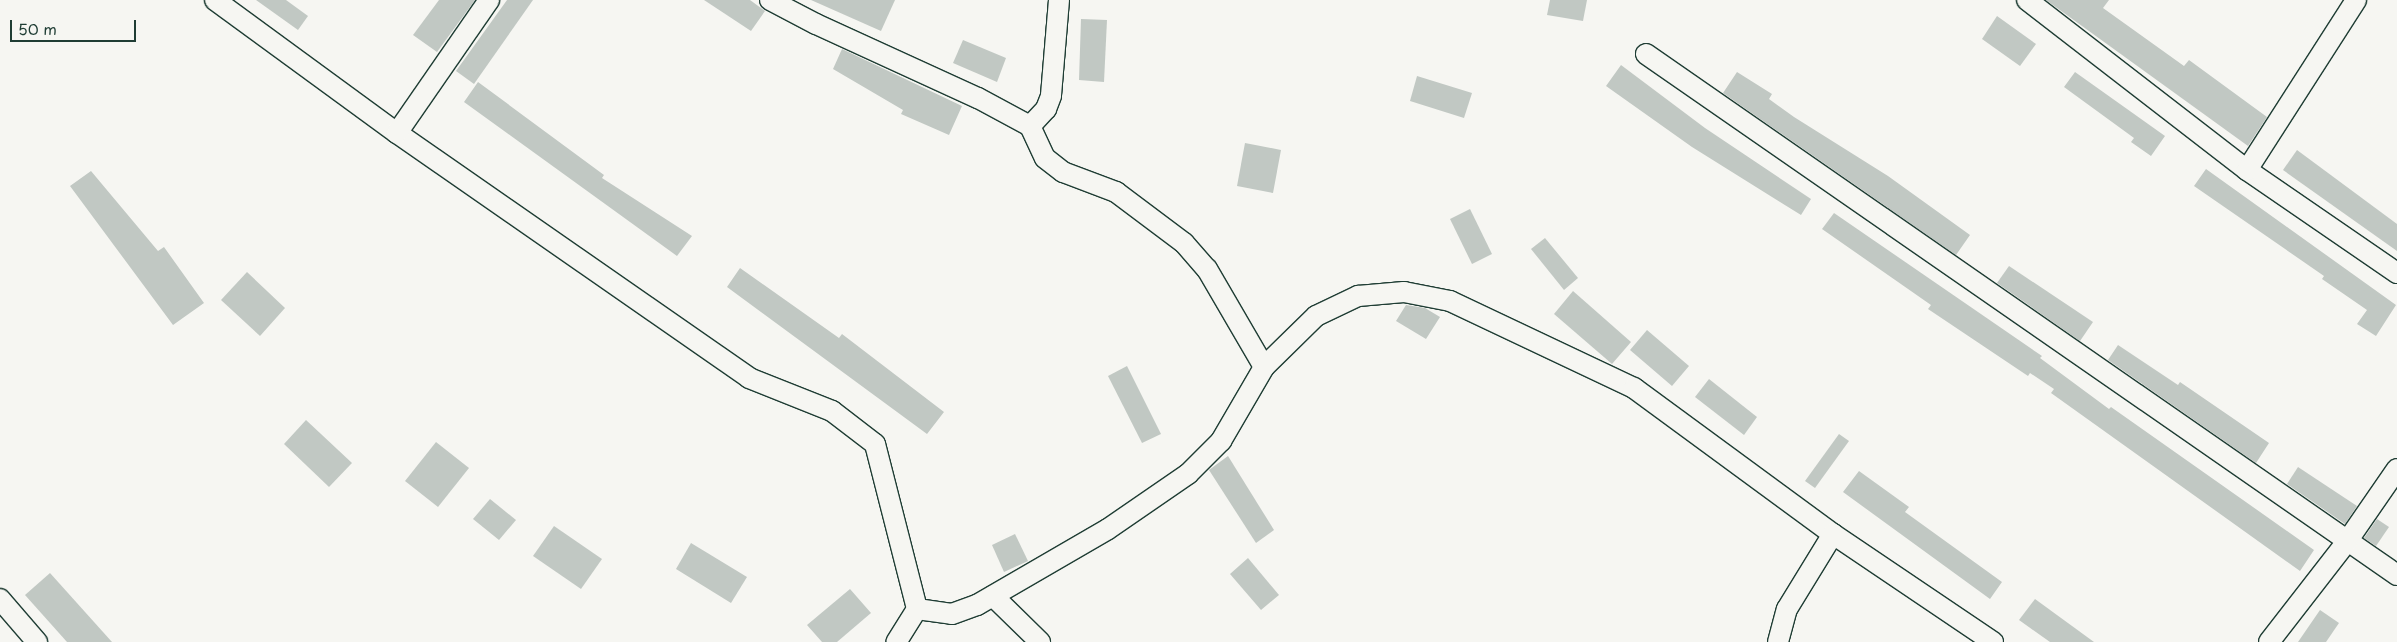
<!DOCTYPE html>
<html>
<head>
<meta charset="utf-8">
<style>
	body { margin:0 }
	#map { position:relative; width:2397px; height:642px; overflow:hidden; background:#f6f6f2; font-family:"Playpen Sans",sans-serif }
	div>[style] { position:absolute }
	.building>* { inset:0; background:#c1c8c3 }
	.roads { filter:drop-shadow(1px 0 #1f3d34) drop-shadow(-1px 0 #1f3d34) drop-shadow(0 1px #1f3d34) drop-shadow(0 -1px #1f3d34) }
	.minor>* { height:20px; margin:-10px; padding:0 10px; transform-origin:10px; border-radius:10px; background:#f6f6f2 }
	span { translate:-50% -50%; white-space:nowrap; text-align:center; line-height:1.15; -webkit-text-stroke:5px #f6f6f2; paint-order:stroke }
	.scale { position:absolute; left:10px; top:20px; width:126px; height:22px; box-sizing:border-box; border:2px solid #1f3d34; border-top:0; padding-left:6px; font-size:15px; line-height:18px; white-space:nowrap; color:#1f3d34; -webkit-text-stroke:4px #f6f6f2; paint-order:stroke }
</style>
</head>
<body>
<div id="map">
	<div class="building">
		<i style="clip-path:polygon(256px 0,286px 0,308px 16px,298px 30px)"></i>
		<i style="clip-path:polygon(439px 0,475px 0,437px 52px,413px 35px)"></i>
		<i style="clip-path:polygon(507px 0,533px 0,474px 84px,456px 71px)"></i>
		<i style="clip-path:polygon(704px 0,750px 0,765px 11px,751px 31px)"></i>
		<i style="clip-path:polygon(811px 0,895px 0,881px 31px)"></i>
		<i style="clip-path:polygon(1550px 0,1587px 0,1583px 21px,1547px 15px)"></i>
		<i style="clip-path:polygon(2046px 0,2109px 0,2103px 8px,2184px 66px,2189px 60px,2267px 117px,2248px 146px)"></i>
		<i style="clip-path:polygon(1997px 16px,2036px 44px,2020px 66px,1982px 39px)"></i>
		<i style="clip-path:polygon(1081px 19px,1107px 20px,1104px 82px,1079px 80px)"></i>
		<i style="clip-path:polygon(963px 40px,1006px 58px,997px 82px,953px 63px)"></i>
		<i style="clip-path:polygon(842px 49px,962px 106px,949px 135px,901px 114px,903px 110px,833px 69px)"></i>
		<i style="clip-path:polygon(1621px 65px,1705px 128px,1811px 199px,1801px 215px,1692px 147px,1606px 86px)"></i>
		<i style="clip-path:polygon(1737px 72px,1772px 94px,1769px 99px,1794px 117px,1888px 176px,1970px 235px,1956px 255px,1723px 93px)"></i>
		<i style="clip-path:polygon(2075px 72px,2165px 136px,2151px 156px,2131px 142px,2134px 138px,2064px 87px)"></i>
		<i style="clip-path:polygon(1417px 76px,1472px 93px,1464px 118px,1410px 101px)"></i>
		<i style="clip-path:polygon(478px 82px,604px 175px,602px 178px,692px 236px,677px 256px,464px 102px)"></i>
		<i style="clip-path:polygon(1245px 143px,1281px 150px,1273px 193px,1237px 186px)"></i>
		<i style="clip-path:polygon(2297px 150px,2397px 224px,2397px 251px,2283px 170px)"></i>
		<i style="clip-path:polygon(2206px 169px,2396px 305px,2376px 336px,2357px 324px,2367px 310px,2322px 279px,2324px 276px,2194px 186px)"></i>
		<i style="clip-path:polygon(91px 171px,158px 251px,164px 247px,204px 303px,173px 325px,70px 186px)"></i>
		<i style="clip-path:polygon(1470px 209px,1492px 254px,1472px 264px,1450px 219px)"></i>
		<i style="clip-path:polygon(1834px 213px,2042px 356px,2040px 358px,2109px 409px,2111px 407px,2314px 550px,2300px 571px,2051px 393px,2054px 389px,2030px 373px,2028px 376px,1928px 309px,1931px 305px,1822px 229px)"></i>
		<i style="clip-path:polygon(1545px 238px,1578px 278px,1564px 290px,1531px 249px)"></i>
		<i style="clip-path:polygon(2009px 266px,2093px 322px,2080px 341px,1997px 283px)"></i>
		<i style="clip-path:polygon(740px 268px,839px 338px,842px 334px,944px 412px,927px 434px,727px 287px)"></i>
		<i style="clip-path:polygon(247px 272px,285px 308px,260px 336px,221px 300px)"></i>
		<i style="clip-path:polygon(1573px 291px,1631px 342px,1612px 364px,1554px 314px)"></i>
		<i style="clip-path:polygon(1406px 305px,1425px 308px,1440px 317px,1426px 339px,1396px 321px)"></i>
		<i style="clip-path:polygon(1647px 330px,1689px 366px,1672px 386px,1630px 350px)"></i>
		<i style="clip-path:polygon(2118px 345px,2178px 385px,2180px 382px,2269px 443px,2256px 463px,2108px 360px)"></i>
		<i style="clip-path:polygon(1127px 366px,1161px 434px,1142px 443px,1108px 376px)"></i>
		<i style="clip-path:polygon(1709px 379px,1757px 417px,1744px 435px,1695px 397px)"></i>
		<i style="clip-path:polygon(306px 420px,352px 463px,329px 487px,284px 444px)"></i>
		<i style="clip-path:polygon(1839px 434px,1849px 441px,1815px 488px,1805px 481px)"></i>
		<i style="clip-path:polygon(436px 442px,469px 468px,438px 507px,405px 481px)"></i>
		<i style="clip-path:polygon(1228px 456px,1274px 530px,1256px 543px,1209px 470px)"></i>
		<i style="clip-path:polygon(2298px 467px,2357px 506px,2345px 524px,2287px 484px)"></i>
		<i style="clip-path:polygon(1859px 471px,1909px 507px,1905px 512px,2002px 582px,1990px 599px,1843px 492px)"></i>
		<i style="clip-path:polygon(490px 499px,516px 520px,499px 540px,473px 519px)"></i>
		<i style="clip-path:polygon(2377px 519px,2389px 527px,2376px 546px,2364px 538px)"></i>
		<i style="clip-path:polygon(554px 526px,602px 559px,581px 589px,533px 556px)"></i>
		<i style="clip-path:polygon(1015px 534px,1028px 561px,1004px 572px,992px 545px)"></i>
		<i style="clip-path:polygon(691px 543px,747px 577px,731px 603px,676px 569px)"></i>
		<i style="clip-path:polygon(1248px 558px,1279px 595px,1261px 610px,1230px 574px)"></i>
		<i style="clip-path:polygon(50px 573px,112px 642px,67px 642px,25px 595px)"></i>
		<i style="clip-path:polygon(850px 589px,871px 613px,837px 642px,822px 642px,807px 625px)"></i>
		<i style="clip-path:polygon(2035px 599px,2094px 642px,2050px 642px,2019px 620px)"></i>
		<i style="clip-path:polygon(2320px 610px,2339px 623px,2326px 642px,2298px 642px)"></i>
	</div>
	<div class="roads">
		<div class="minor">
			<i style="left:215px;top:0;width:225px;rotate:36.2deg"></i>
			<i style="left:397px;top:133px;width:429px;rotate:34.8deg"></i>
			<i style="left:749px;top:378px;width:89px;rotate:21.7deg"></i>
			<i style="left:832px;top:411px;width:54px;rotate:37.5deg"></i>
			<i style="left:875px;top:444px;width:170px;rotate:75.7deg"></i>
			<i style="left:917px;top:609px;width:39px;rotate:122deg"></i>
			<i style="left:770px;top:0;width:52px;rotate:27.6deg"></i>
			<i style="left:816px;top:24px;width:178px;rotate:24.6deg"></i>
			<i style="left:978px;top:98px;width:59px;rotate:28.3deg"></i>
			<i style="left:1059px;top:0;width:96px;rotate:94.8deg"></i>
			<i style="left:1051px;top:96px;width:14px;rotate:111deg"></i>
			<i style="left:1046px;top:109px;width:23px;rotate:133deg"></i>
			<i style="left:1030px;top:126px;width:35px;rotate:65deg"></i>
			<i style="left:1045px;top:158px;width:23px;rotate:38deg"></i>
			<i style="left:1063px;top:172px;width:57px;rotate:20.7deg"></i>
			<i style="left:1116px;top:192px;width:85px;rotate:36.9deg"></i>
			<i style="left:1184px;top:243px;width:35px;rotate:49deg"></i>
			<i style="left:1207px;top:269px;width:113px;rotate:59.8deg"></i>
			<i style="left:2027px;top:0;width:278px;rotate:37.7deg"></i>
			<i style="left:2247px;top:170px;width:182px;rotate:34.5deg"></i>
			<i style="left:1646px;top:54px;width:914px;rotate:34.75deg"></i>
			<i style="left:397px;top:133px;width:162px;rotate:-55.3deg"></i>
			<i style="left:2247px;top:170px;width:202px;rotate:-57.3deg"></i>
			<i style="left:993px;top:596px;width:66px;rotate:44.4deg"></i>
			<i style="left:0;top:599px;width:57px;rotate:49.3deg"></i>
			<i style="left:917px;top:609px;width:35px;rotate:8deg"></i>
			<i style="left:952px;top:614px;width:27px;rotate:-20deg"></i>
			<i style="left:977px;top:605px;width:151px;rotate:-30.1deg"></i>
			<i style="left:1108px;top:529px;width:97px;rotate:-34.5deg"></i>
			<i style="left:1188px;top:474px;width:47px;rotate:-45deg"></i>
			<i style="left:1221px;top:441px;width:86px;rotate:-59.8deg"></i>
			<i style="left:1264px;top:367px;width:73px;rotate:-44.4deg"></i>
			<i style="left:1316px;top:316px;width:47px;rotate:-25.5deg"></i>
			<i style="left:1358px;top:296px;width:46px;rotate:-5deg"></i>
			<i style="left:1404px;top:292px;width:47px;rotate:11.1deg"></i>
			<i style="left:1450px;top:301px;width:204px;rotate:25.3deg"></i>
			<i style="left:1634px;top:388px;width:247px;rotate:36.3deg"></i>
			<i style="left:1833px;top:534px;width:193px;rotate:34deg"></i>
			<i style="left:1778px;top:642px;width:34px;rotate:-75deg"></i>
			<i style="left:1787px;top:609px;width:88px;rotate:-58.5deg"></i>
			<i style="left:2269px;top:642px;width:129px;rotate:-52.2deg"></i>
			<i style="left:2348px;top:540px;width:86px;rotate:-55.4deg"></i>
		</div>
	</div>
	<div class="scale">50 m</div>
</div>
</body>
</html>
